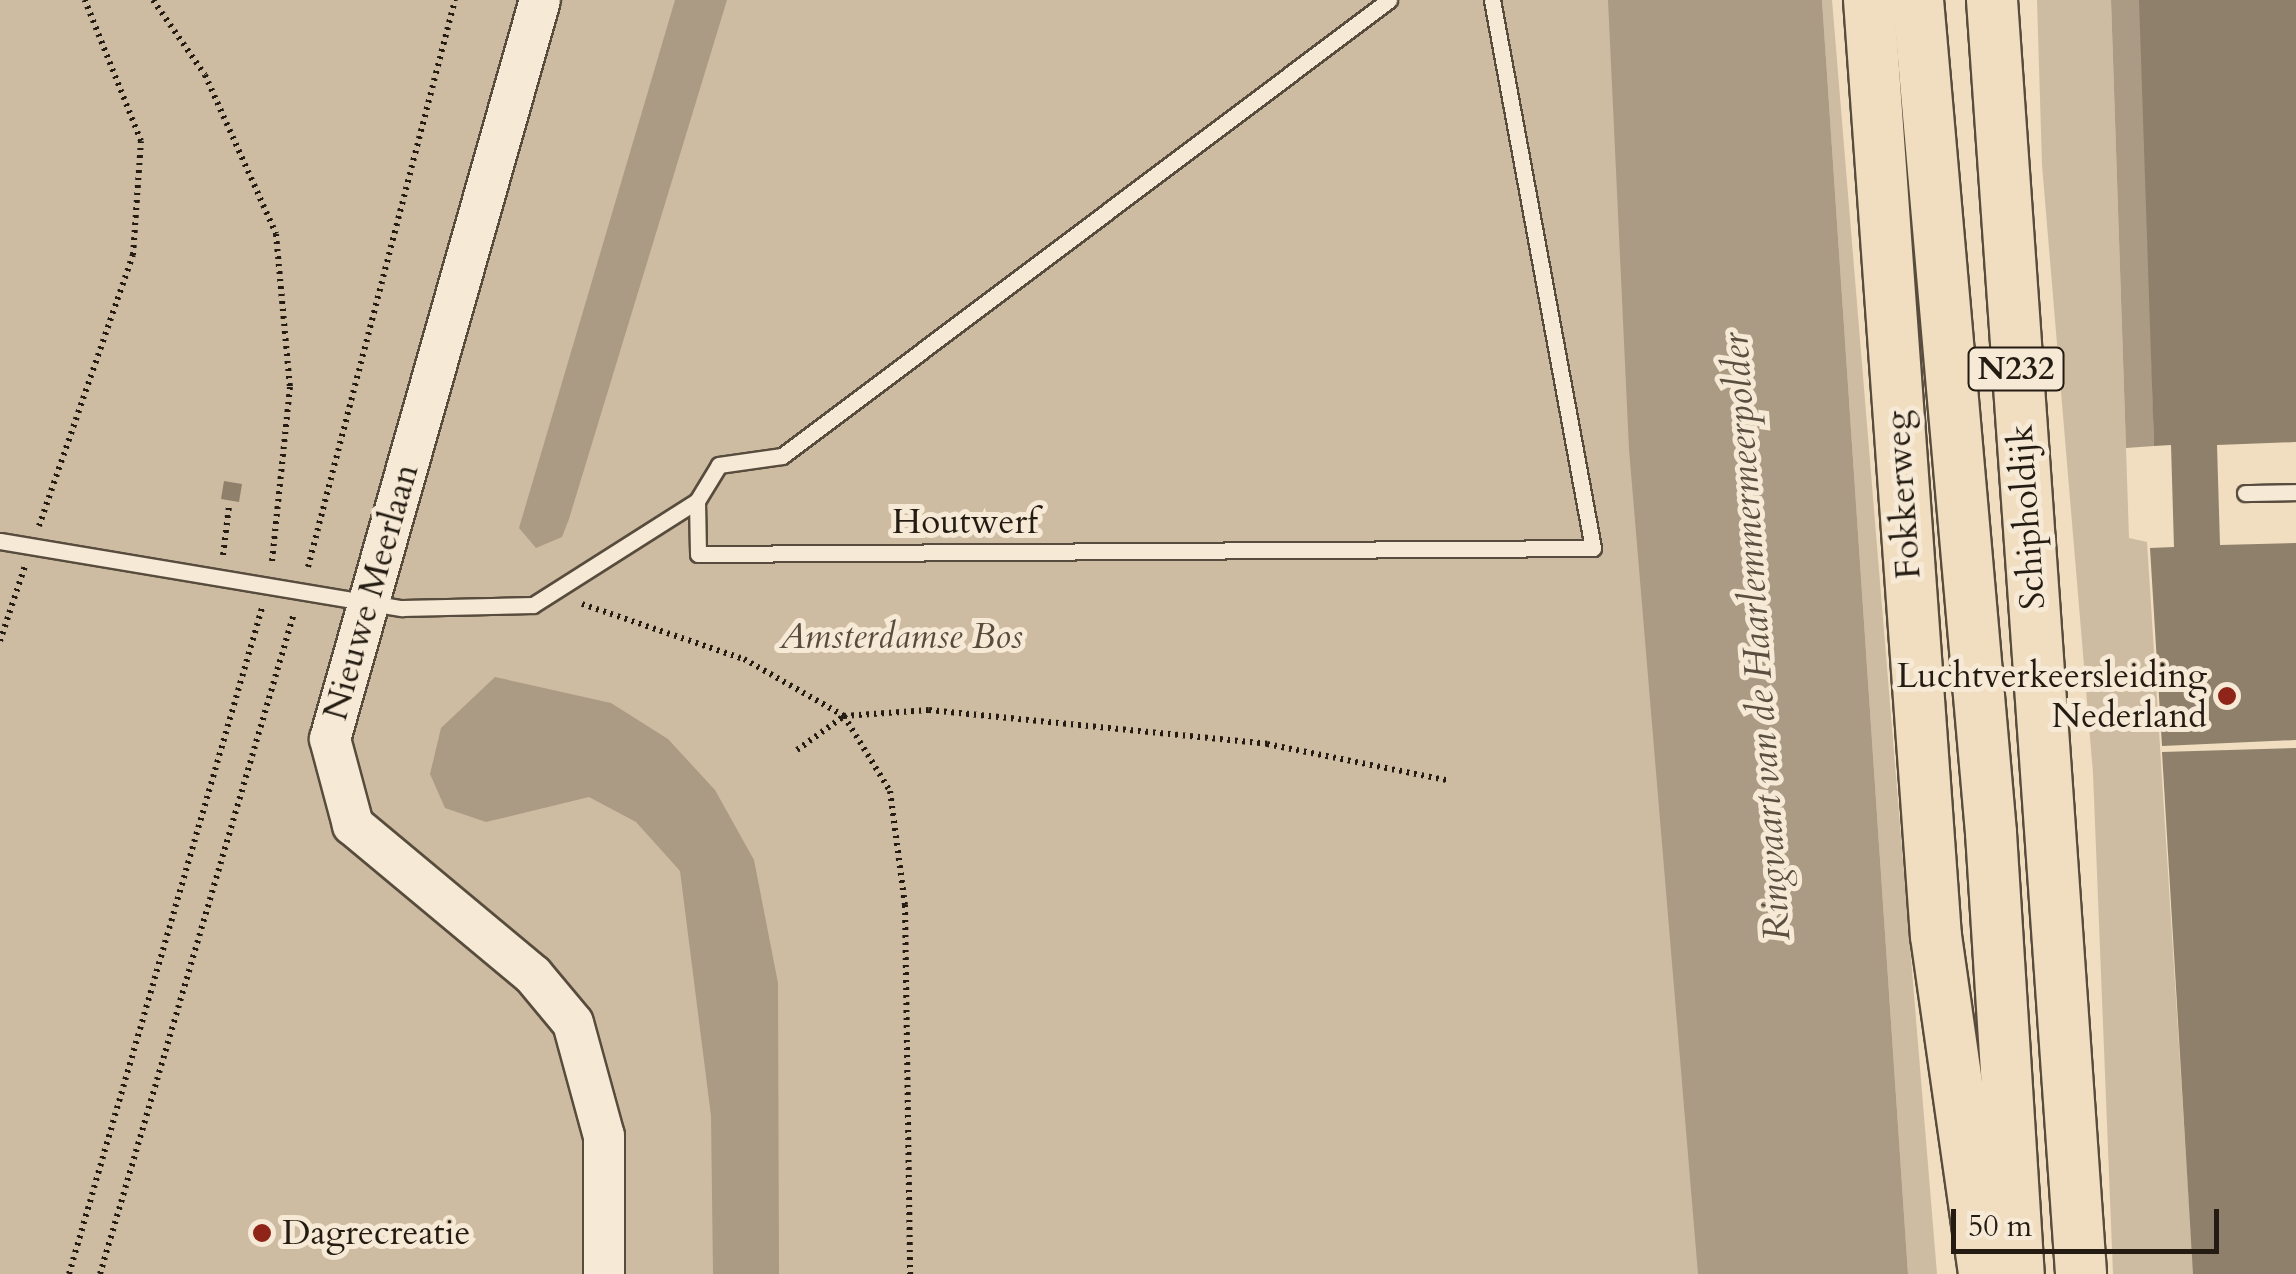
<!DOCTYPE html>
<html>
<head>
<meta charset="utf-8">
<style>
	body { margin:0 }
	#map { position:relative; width:2296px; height:1274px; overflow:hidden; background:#f1ddbf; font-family:Cardo,serif }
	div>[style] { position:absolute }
	.green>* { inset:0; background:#cebca2 }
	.water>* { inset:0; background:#ab9b84 }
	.building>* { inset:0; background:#8f806c }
	.path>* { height:6px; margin-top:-3px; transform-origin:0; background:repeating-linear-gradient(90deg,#241c12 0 2.5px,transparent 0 7.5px) }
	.roads { filter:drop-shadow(2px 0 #574c3d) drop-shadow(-2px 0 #574c3d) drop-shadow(0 2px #574c3d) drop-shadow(0 -2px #574c3d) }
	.service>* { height:15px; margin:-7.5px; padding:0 7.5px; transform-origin:7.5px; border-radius:7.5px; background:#f6e9d5 }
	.tertiary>* { height:40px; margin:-20px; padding:0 20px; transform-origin:20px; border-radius:20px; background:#f6e9d5 }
	.primary>* { height:50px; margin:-25px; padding:0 25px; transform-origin:25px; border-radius:25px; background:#f1ddbf }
	.dots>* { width:28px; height:28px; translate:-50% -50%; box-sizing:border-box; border:5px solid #f6e9d5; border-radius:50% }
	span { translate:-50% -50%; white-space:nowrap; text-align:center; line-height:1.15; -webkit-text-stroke:10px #f6e9d5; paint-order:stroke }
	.shield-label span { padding:2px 8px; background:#f6e9d5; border:2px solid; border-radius:8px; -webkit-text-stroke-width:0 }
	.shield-label { font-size:32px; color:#241c12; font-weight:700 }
	.street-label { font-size:35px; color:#241c12 }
	.park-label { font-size:35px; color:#574c3d; font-style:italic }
	.poi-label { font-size:35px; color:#241c12 }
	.right { translate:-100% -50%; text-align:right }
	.left { translate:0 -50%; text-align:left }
	.water-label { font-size:38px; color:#5a4f40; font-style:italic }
	.scale { position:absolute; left:1951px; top:1209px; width:268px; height:45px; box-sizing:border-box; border:5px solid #241c12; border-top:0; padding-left:12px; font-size:30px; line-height:35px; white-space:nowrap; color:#241c12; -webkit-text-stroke:8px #f6e9d5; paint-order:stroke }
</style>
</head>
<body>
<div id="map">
	<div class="green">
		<i style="clip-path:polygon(0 0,1762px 0,1841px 1274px,0 1274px)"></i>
		<i style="clip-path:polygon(1822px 0,1832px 0,1937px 1274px,1908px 1274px)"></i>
		<i style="clip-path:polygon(2037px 0,2111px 0,2129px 538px,2147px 542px,2192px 1250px,2296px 1274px,2113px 1274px,2093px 773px,2042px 165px)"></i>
	</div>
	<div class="water">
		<i style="clip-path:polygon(675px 0,727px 0,569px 519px,562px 537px,536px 548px,519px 528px)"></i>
		<i style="clip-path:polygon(1608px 0,1822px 0,1908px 1274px,1698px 1274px,1629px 449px)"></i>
		<i style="clip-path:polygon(2111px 0,2142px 0,2154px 446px,2126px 448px)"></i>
		<i style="clip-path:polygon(495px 677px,611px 703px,668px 739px,715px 790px,754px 860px,778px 983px,779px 1274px,713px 1274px,711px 1116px,680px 871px,636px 822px,589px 797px,486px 822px,445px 808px,430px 774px,441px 728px)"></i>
	</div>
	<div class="building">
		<i style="clip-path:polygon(2139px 0,2296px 0,2296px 442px,2217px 445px,2220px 545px,2296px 543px,2296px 740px,2162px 746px,2150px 548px,2174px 547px,2171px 445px,2154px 446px)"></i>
		<i style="clip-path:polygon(224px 481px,242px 484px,239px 502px,221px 499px)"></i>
		<i style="clip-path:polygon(2296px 748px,2296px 1274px,2193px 1274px,2162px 752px)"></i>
	</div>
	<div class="path">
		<i style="left:153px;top:0;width:91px;rotate:55.3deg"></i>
		<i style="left:205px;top:75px;width:174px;rotate:65.9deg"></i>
		<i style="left:276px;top:234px;width:154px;rotate:84.8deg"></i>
		<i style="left:290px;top:387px;width:175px;rotate:95.9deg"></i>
		<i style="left:39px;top:526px;width:287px;rotate:-70.9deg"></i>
		<i style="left:133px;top:255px;width:114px;rotate:-86deg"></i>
		<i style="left:141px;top:141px;width:152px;rotate:-111.7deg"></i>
		<i style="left:223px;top:555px;width:49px;rotate:-83deg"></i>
		<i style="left:308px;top:567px;width:586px;rotate:-75.47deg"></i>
		<i style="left:582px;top:604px;width:171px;rotate:18.8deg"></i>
		<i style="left:744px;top:659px;width:115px;rotate:29.7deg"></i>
		<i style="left:844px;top:716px;width:88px;rotate:58.5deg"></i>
		<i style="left:890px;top:791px;width:115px;rotate:82.5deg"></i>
		<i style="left:905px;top:905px;width:369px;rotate:89.2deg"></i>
		<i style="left:0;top:641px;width:79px;rotate:-71.6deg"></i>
		<i style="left:797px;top:750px;width:58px;rotate:-35.9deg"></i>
		<i style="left:844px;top:716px;width:85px;rotate:-4deg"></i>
		<i style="left:929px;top:710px;width:340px;rotate:5.7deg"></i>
		<i style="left:1267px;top:744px;width:183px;rotate:11.4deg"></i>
		<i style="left:69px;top:1274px;width:693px;rotate:-73.84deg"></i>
		<i style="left:100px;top:1274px;width:689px;rotate:-73.64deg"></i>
	</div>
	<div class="roads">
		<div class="service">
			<i style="left:1389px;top:0;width:759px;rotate:143.08deg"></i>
			<i style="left:782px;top:456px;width:64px;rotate:171.9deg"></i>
			<i style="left:719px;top:465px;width:42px;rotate:121.4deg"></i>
			<i style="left:697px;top:501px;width:53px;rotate:88.9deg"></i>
			<i style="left:698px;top:554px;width:895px;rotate:-0.38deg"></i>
			<i style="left:1593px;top:548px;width:557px;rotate:-100.44deg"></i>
			<i style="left:2245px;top:493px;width:51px;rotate:-1.1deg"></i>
			<i style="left:0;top:541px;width:408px;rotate:9.5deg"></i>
			<i style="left:402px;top:608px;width:131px;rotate:-1.3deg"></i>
			<i style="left:533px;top:605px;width:194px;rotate:-32.4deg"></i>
		</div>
		<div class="tertiary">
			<i style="left:540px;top:0;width:768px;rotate:105.86deg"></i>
			<i style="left:330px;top:739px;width:89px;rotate:75deg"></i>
			<i style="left:353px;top:825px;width:234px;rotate:39.8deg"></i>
			<i style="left:533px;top:975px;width:62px;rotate:50.2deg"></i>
			<i style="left:573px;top:1023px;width:117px;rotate:74.7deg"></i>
			<i style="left:604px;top:1136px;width:138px;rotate:90deg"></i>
		</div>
		<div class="primary">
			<i style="left:1869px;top:0;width:938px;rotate:85.91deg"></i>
			<i style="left:1936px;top:936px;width:341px;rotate:81.9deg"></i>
			<i style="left:1918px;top:0;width:836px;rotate:84.99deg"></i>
			<i style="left:1991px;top:833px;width:442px;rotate:86.4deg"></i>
			<i style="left:1992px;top:0;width:1277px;rotate:86deg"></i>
		</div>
	</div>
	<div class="dots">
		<i style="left:2227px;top:696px;background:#8f2418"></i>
		<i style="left:262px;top:1233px;background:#8f2418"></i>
	</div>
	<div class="shield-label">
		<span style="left:2016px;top:369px">N232</span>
	</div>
	<div class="street-label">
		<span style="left:1903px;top:495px;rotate:-94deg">Fokkerweg</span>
		<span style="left:2027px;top:517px;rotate:-94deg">Schipholdijk</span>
		<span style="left:965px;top:522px">Houtwerf</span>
		<span style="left:371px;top:592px;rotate:-74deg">Nieuwe Meerlaan</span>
	</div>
	<div class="park-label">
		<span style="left:901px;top:637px">Amsterdamse Bos</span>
	</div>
	<div class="poi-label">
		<span class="right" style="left:2207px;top:696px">Luchtverkeersleiding<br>Nederland</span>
		<span class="left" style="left:282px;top:1233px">Dagrecreatie</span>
	</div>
	<div class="water-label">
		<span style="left:1757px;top:637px;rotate:-94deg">Ringvaart van de Haarlemmermeerpolder</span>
	</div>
	<div class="scale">50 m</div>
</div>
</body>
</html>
